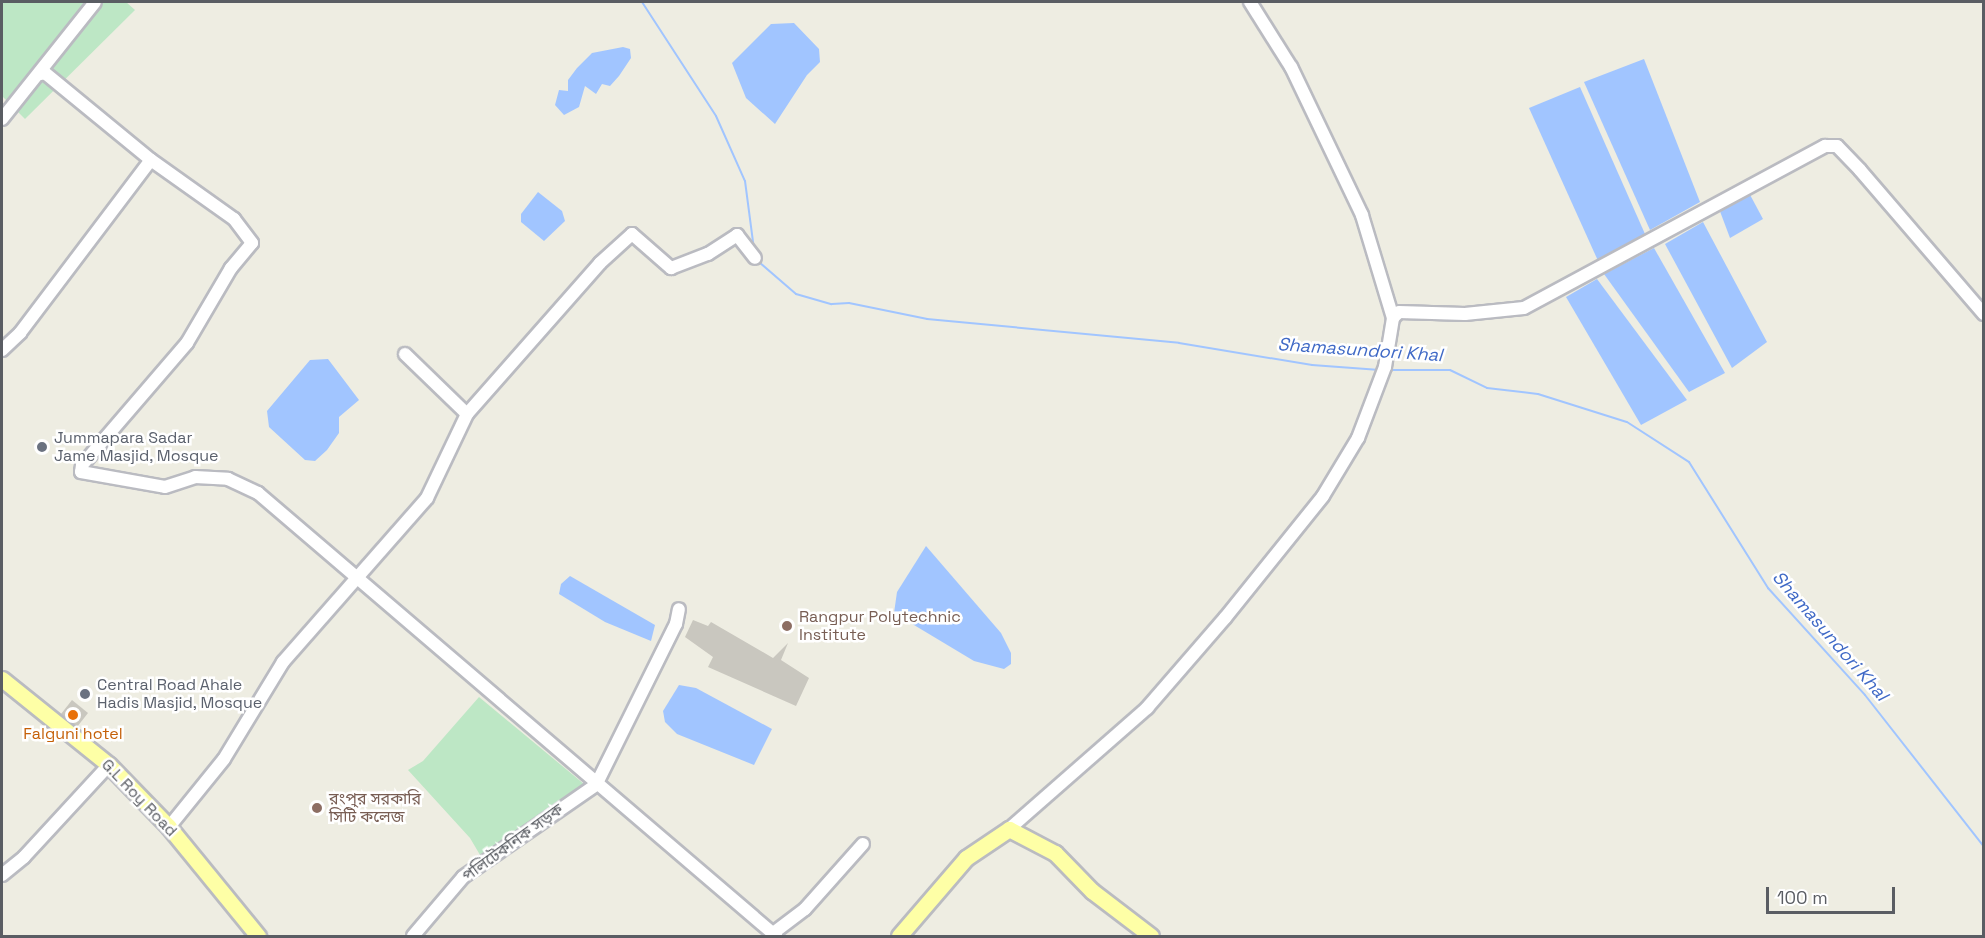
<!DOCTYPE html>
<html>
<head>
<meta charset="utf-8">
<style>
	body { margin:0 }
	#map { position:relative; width:1985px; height:938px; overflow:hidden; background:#eeede2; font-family:"Space Grotesk","Noto Sans Bengali",sans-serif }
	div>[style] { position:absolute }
	.green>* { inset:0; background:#bde7c5 }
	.water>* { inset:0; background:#a1c5ff }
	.stream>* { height:2px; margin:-1px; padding:0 1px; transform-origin:1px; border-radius:1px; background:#a1c5ff }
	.building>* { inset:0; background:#c9c7bf }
	.roads { filter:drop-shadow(2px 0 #babbc1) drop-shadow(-2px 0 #babbc1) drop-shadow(0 2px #babbc1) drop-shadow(0 -2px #babbc1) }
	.minor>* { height:12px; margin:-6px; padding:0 6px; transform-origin:6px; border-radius:6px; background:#fff }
	.major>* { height:15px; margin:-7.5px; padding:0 7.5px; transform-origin:7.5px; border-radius:7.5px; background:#feffa6 }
	.dots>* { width:16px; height:16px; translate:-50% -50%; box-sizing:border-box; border:3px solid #fff; border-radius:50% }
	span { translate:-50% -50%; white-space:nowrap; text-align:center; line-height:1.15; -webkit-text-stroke:5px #fff; paint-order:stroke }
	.worship-label { font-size:16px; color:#5b616d }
	.left { translate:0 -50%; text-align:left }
	.education-label { font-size:16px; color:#785e54 }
	.food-label { font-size:16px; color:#c56008 }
	.street-label { font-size:16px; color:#5a5d63 }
	.water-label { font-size:18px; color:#3f69c6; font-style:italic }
	.frame { position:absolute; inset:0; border:3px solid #5a5d63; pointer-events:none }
	.scale { position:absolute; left:1766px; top:887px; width:129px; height:27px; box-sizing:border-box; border:3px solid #5a5d63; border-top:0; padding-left:8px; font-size:18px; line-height:21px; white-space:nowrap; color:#5a5d63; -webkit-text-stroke:4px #fff; paint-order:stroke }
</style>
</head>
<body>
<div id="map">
	<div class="green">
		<i style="clip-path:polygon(2px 2px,126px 2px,135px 10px,25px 119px,2px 96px)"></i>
		<i style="clip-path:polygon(479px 697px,596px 794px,483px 860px,470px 838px,408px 770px,423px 761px)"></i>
	</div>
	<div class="water">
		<i style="clip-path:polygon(794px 23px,819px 49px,820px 62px,807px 75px,775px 124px,746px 98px,732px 63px,771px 24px)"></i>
		<i style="clip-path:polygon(623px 47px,630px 49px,631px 58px,619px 76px,610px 86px,602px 84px,596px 94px,585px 86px,579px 107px,564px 115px,555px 105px,559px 90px,568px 91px,568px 80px,577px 68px,592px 53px)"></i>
		<i style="clip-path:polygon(1644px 59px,1700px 202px,1650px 230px,1584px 82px)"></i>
		<i style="clip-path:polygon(1580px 87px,1645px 234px,1599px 263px,1529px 108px)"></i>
		<i style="clip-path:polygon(1748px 191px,1763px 219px,1730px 238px,1718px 206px)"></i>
		<i style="clip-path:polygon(538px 192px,562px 211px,565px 221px,544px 241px,521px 222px,521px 214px)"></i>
		<i style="clip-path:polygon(1703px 222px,1767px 342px,1732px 368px,1665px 244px)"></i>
		<i style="clip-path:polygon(1654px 248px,1725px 373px,1689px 392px,1604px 274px)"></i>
		<i style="clip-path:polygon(1597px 279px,1687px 400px,1641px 425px,1566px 297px)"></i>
		<i style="clip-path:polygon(328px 359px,359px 400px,339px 417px,339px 433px,327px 450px,315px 461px,305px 460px,269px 427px,267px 411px,310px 360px)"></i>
		<i style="clip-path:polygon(926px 546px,1001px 633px,1011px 653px,1011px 664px,1004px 669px,974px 661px,894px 613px,897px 592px)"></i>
		<i style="clip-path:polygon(570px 576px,655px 625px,651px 641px,605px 622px,559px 594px,561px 584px)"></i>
		<i style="clip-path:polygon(679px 685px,696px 688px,772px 729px,754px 765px,677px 734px,665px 722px,663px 711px)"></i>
	</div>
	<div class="stream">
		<i style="left:642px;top:2px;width:136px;rotate:57deg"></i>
		<i style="left:716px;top:116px;width:71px;rotate:66deg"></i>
		<i style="left:745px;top:181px;width:69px;rotate:82.5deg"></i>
		<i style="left:759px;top:262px;width:49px;rotate:40.9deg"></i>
		<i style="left:796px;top:294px;width:37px;rotate:16deg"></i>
		<i style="left:832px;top:304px;width:17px;rotate:-3deg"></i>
		<i style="left:849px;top:303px;width:80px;rotate:11.6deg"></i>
		<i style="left:927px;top:319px;width:253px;rotate:5.4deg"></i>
		<i style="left:1179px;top:343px;width:135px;rotate:9.4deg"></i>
		<i style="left:1312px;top:365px;width:68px;rotate:4.2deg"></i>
		<i style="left:1388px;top:370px;width:62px"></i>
		<i style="left:1450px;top:370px;width:41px;rotate:25.9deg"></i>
		<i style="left:1487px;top:388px;width:51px;rotate:6.7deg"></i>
		<i style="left:1538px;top:394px;width:93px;rotate:17.5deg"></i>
		<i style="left:1627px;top:422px;width:74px;rotate:32.8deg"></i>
		<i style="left:1689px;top:462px;width:149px;rotate:57.9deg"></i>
		<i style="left:1768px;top:588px;width:144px;rotate:47.8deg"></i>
		<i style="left:1865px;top:695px;width:193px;rotate:51.9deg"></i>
	</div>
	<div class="building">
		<i style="clip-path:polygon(693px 620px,708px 626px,711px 622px,773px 658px,788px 643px,781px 660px,809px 678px,796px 706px,708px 667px,713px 657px,685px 637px)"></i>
		<i style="clip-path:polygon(72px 700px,88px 713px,77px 727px,61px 714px)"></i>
	</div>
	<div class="roads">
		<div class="minor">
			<i style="left:40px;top:74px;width:5px;rotate:-11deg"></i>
			<i style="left:45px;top:73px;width:137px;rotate:39.4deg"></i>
			<i style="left:151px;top:160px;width:102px;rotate:35.4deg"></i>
			<i style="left:234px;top:219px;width:30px;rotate:53deg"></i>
			<i style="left:252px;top:243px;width:33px;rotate:130deg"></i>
			<i style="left:231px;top:268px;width:87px;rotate:120.4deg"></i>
			<i style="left:187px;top:343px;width:161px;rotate:130.7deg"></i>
			<i style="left:82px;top:465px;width:7px;rotate:98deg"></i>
			<i style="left:81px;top:472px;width:85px;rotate:10.1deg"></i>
			<i style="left:165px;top:487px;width:32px;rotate:-18deg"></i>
			<i style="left:195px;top:477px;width:33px;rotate:3deg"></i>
			<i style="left:228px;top:479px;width:33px;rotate:25deg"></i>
			<i style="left:258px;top:493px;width:682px;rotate:40.54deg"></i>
			<i style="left:2px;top:119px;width:149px;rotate:-51.5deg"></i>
			<i style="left:1393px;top:318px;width:8px;rotate:-45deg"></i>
			<i style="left:1399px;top:312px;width:66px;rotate:1.7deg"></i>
			<i style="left:1465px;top:314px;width:59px;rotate:-5.8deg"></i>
			<i style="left:1524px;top:308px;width:342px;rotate:-28.3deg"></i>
			<i style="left:1825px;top:146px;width:12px"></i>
			<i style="left:1837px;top:146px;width:33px;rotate:46deg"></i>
			<i style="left:1860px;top:170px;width:190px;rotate:49.3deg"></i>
			<i style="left:2px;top:350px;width:25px;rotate:-43deg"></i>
			<i style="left:20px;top:333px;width:217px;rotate:-52.9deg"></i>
			<i style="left:405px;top:354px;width:86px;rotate:44.1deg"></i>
			<i style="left:169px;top:827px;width:87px;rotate:-51deg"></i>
			<i style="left:224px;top:759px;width:114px;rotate:-58.7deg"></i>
			<i style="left:283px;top:662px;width:218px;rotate:-48.7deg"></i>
			<i style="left:427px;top:498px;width:93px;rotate:-64.5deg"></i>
			<i style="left:467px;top:414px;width:201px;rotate:-48.6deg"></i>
			<i style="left:600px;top:263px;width:43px;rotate:-42.2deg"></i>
			<i style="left:632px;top:234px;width:52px;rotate:41.1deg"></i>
			<i style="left:671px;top:268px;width:40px;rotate:-21deg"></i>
			<i style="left:708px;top:254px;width:35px;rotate:-33deg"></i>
			<i style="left:737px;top:235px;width:29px;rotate:52deg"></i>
			<i style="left:1009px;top:829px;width:184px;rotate:-41.2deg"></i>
			<i style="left:1147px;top:708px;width:119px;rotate:-49.1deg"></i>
			<i style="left:1225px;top:618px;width:156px;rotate:-51.2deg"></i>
			<i style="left:1323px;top:496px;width:68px;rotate:-58.9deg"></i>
			<i style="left:1358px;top:438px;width:76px;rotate:-69.2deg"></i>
			<i style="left:1385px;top:367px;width:50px;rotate:-80.7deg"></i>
			<i style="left:1393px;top:318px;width:108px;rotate:-106.8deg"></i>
			<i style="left:1362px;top:215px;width:164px;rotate:-115.6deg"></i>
			<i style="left:1291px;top:67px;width:77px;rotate:-122.2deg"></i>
			<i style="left:2px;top:875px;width:28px;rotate:-39deg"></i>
			<i style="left:24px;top:857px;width:125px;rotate:-47.3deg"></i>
			<i style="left:772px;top:934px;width:41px;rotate:-37.1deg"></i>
			<i style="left:805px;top:909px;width:87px;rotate:-48.3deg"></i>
			<i style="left:413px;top:936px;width:77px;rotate:-49.7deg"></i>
			<i style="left:463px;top:877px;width:162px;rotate:-34.7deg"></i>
			<i style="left:596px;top:785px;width:180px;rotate:-63.6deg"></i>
			<i style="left:676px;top:624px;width:15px;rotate:-79deg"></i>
		</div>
		<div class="major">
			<i style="left:2px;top:679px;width:137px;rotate:38.8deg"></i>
			<i style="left:109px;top:765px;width:86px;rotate:45.9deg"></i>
			<i style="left:169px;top:827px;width:141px;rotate:50.8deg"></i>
			<i style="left:899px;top:936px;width:103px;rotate:-49.3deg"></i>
			<i style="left:966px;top:858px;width:52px;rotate:-34deg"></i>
			<i style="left:1009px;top:829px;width:52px;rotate:27.6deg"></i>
			<i style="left:1055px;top:853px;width:53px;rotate:45.8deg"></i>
			<i style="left:1092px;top:891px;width:74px;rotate:37.3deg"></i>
		</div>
	</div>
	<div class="dots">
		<i style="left:42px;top:447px;background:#6b7280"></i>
		<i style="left:787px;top:626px;background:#8d6e63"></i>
		<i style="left:85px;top:694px;background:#6b7280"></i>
		<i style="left:73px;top:715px;background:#e8710a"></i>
		<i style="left:317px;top:808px;background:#8d6e63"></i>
	</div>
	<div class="worship-label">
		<span class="left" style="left:54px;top:447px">Jummapara Sadar<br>Jame Masjid, Mosque</span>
		<span class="left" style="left:97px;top:694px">Central Road Ahale<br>Hadis Masjid, Mosque</span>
	</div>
	<div class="education-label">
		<span class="left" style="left:799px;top:626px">Rangpur Polytechnic<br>Institute</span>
		<span class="left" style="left:329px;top:808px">রংপুর সরকারি<br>সিটি কলেজ</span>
	</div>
	<div class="food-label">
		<span style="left:73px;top:734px">Falguni hotel</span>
	</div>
	<div class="street-label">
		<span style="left:139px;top:798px;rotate:46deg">G.L Roy Road</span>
		<span style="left:513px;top:843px;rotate:-36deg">পলিটেকনিক সড়ক</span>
	</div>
	<div class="water-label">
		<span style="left:1360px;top:350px;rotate:4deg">Shamasundori Khal</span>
		<span style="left:1830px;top:636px;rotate:49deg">Shamasundori Khal</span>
	</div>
	<div class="frame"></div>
	<div class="scale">100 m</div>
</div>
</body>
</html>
